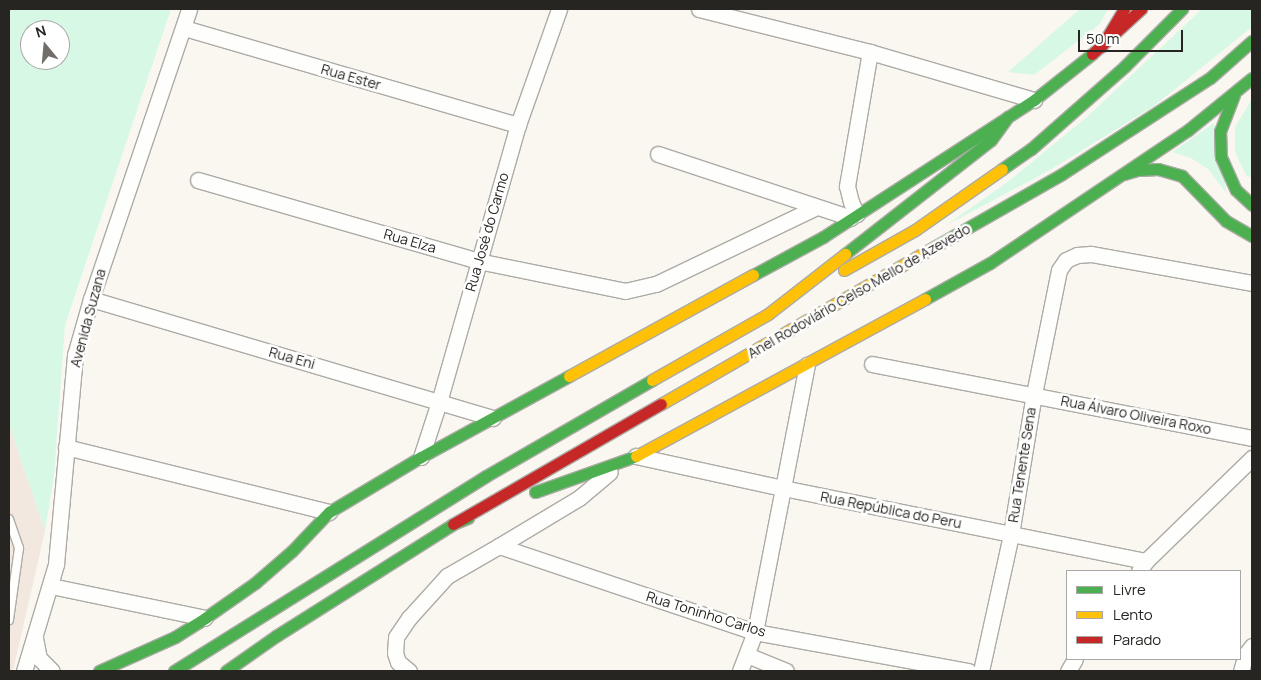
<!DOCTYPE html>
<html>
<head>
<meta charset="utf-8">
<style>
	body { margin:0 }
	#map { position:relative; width:1261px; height:680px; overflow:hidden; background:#faf7f1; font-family:Manrope,sans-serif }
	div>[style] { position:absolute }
	.commercial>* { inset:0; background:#f3e8e0 }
	.green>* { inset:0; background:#d7f8e5 }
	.roads { filter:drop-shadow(1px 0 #adaba6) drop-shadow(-1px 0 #adaba6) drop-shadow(0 1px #adaba6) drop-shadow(0 -1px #adaba6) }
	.lane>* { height:8px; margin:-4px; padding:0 4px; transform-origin:4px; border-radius:4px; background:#fefefd }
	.street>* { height:15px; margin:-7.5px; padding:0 7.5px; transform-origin:7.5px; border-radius:7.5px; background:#fefefd }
	.fast>* { height:11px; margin:-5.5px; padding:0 5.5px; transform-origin:5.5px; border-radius:5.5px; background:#4caf50 }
	.slow>* { height:11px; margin:-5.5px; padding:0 5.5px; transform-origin:5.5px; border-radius:5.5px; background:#ffc107 }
	.jam>* { height:11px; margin:-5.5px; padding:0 5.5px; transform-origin:5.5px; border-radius:5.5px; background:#c62828 }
	span { translate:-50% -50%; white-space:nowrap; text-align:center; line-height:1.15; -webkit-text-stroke:5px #fff; paint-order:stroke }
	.street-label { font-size:14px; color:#272521 }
	.frame { position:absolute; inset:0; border:10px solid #272521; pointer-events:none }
	.legend { position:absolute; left:1066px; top:570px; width:175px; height:90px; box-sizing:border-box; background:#fff; border:1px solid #a9a8a6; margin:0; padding:6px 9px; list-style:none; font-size:15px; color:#272521 }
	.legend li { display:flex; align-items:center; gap:10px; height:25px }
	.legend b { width:25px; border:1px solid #a9a8a6 }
	.north { position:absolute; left:20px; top:20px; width:50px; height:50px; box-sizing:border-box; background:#fff; border:1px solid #a9a8a6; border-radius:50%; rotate:343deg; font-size:14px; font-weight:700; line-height:20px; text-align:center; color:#272521 }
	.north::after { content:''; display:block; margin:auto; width:18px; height:22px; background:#716e6a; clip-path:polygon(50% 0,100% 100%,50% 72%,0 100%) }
	.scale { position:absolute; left:1078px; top:30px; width:105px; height:22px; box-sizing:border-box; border:2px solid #272521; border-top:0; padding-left:6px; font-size:15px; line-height:18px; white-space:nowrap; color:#272521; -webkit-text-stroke:4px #fff; paint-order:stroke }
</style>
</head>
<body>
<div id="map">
	<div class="commercial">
		<i style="clip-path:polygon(9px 424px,45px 531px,13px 671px,9px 671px)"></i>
	</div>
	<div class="green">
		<i style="clip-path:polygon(evenodd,9px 9px,171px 9px,65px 325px,54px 476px,45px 531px,9px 424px,9px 9px,30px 30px,60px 30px,60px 60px,30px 60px,30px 30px)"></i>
		<i style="clip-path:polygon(1080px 9px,1108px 9px,1100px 24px,1034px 75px,1008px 72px)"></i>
		<i style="clip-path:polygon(1202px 9px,1252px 9px,1252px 27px,1154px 106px,1050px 170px,945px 226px,1009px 181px,1088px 116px)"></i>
		<i style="clip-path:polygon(1252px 99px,1252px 178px,1246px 175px,1235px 152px,1235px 127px)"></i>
		<i style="clip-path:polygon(1214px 123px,1227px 194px,1208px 169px,1191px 158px,1172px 152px)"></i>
	</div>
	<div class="roads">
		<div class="lane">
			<i style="left:9px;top:519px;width:31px;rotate:71deg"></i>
			<i style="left:19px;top:548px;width:73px;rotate:97.9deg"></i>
		</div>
		<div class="street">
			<i style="left:699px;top:9px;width:176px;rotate:14.1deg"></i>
			<i style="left:870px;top:52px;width:171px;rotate:16.3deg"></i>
			<i style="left:184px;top:28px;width:348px;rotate:16.2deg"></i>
			<i style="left:658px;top:154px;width:203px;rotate:18.3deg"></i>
			<i style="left:198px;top:180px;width:291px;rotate:16.1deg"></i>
			<i style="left:478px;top:261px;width:150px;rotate:11.5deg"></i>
			<i style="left:625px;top:291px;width:32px;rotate:-13deg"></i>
			<i style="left:656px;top:284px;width:178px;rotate:-25.6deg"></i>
			<i style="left:857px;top:214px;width:13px;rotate:-117deg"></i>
			<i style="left:851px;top:202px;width:16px;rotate:-104deg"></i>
			<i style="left:847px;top:186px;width:136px;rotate:-80.3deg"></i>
			<i style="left:91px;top:299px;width:419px;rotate:16.5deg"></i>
			<i style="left:872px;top:364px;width:387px;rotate:11deg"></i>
			<i style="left:66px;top:447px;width:271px;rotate:13.9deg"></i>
			<i style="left:636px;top:456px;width:150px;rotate:12.3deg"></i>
			<i style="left:783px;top:488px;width:370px;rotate:11.4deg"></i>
			<i style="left:421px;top:457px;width:58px;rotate:-71.9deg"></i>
			<i style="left:439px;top:402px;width:288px;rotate:-74.1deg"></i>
			<i style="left:518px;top:125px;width:123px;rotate:-70.5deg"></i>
			<i style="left:499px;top:546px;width:93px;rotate:-31deg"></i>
			<i style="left:579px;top:498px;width:40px;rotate:-40deg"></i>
			<i style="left:1139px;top:571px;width:12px;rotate:-55deg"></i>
			<i style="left:1146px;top:561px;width:148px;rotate:-44.2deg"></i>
			<i style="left:51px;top:586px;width:157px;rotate:11.7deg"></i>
			<i style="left:35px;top:638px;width:20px;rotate:79deg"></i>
			<i style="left:39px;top:658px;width:18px;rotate:45deg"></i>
			<i style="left:747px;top:655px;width:42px;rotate:22.3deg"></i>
			<i style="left:24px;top:671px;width:112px;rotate:-73.3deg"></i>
			<i style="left:56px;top:564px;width:210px;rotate:-84.8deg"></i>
			<i style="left:75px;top:355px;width:58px;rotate:-74.1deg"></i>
			<i style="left:91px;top:299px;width:306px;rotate:-71.3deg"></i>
			<i style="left:409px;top:671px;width:14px;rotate:-141deg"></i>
			<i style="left:398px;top:662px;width:9px;rotate:-108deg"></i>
			<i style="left:395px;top:653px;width:16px;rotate:-86deg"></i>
			<i style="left:396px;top:637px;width:23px;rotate:-56deg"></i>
			<i style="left:409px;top:618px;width:57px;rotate:-47.9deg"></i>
			<i style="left:447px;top:576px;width:60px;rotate:-30deg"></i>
			<i style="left:499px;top:546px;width:270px;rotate:18.6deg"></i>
			<i style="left:755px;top:632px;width:217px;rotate:10.4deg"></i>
			<i style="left:740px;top:671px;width:42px;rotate:-69deg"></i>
			<i style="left:755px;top:632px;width:272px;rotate:-79deg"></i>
			<i style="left:981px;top:671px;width:140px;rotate:-77.6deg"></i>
			<i style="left:1011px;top:534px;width:142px;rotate:-80.7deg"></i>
			<i style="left:1034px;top:394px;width:126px;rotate:-78.6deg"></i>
			<i style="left:1059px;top:270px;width:12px;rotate:-55deg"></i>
			<i style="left:1066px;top:260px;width:12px;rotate:-24deg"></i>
			<i style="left:1077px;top:255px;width:14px;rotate:-4deg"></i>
			<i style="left:1091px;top:254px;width:164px;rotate:10.2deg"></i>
			<i style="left:1068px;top:671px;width:14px;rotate:-60deg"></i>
			<i style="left:1241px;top:671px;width:18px;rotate:-74deg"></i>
			<i style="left:1246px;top:654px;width:10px;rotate:-53deg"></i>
		</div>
		<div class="fast">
			<i style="left:1234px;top:95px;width:39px;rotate:111deg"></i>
			<i style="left:1220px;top:131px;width:26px;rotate:88deg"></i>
			<i style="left:1221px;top:157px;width:36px;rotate:66deg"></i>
			<i style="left:1236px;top:190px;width:22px;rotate:43deg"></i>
			<i style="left:1002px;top:169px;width:35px;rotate:-35deg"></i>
			<i style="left:1031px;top:149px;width:125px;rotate:-41.4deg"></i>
			<i style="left:1125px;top:66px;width:81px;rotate:-45deg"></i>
			<i style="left:1124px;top:174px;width:14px;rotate:-17deg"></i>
			<i style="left:1137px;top:170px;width:21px;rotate:-3deg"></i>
			<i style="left:1158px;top:169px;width:25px;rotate:16deg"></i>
			<i style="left:1182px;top:176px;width:63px;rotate:45.6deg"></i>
			<i style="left:1226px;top:221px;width:30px;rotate:30deg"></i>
			<i style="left:934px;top:247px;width:147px;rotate:-29.7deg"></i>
			<i style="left:1062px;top:174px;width:176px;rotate:-33deg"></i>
			<i style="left:1210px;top:78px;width:56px;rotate:-41.4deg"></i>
			<i style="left:845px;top:254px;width:185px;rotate:-38deg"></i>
			<i style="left:991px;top:140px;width:29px;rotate:-54deg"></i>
			<i style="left:753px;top:275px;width:80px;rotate:-28.5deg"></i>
			<i style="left:823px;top:237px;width:252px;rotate:-33deg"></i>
			<i style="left:1034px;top:100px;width:74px;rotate:-38.4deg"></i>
			<i style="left:925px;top:299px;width:74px;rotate:-29deg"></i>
			<i style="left:990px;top:263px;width:239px;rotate:-33.9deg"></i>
			<i style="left:1188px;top:130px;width:82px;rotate:-39.1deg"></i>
			<i style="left:535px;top:492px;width:107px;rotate:-19.6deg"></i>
			<i style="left:99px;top:671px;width:83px;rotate:-24.1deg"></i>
			<i style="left:175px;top:637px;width:36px;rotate:-32deg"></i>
			<i style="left:205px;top:618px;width:61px;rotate:-35deg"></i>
			<i style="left:255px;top:583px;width:49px;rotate:-40.9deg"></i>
			<i style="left:292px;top:551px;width:54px;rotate:-46.5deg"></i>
			<i style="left:329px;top:512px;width:107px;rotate:-30.9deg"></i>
			<i style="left:421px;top:457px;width:169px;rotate:-28.7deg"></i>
			<i style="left:174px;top:671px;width:368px;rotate:-32deg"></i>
			<i style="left:486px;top:476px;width:192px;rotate:-30deg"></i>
			<i style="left:226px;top:671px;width:61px;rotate:-35deg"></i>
			<i style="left:276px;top:636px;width:209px;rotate:-32.3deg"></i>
			<i style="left:453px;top:524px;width:16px;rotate:-22deg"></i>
		</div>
		<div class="slow">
			<i style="left:844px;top:270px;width:81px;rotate:-29.4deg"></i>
			<i style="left:915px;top:230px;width:106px;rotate:-35deg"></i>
			<i style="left:569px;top:376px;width:210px;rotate:-28.8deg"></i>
			<i style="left:652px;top:380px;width:133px;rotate:-29.6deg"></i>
			<i style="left:768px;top:314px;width:98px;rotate:-37.9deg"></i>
			<i style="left:661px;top:404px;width:315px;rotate:-29.9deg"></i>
			<i style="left:636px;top:456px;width:329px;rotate:-28.5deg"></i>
		</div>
		<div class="jam">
			<i style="left:1101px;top:47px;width:44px;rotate:-58.8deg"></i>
			<i style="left:1092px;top:54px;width:67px;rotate:-42.6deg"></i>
			<i style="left:453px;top:524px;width:240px;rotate:-30deg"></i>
		</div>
	</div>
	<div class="street-label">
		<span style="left:351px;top:77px;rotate:16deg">Rua Ester</span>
		<span style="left:487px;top:232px;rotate:-74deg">Rua José do Carmo</span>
		<span style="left:410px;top:241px;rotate:16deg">Rua Elza</span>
		<span style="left:859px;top:291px;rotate:-30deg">Anel Rodoviário Celso Mello de Azevedo</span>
		<span style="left:88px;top:318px;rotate:-75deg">Avenida Suzana</span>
		<span style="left:292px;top:358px;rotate:16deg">Rua Eni</span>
		<span style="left:1136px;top:415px;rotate:11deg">Rua Álvaro Oliveira Roxo</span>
		<span style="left:1022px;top:465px;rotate:-81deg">Rua Tenente Sena</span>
		<span style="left:891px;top:510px;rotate:11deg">Rua República do Peru</span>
		<span style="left:706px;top:614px;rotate:17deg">Rua Toninho Carlos</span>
	</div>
	<div class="frame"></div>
	<ul class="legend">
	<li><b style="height:6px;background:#4caf50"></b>Livre</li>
	<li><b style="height:6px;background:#ffc107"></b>Lento</li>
	<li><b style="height:6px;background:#c62828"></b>Parado</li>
	</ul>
	<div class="north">N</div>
	<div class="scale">50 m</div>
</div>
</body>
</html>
